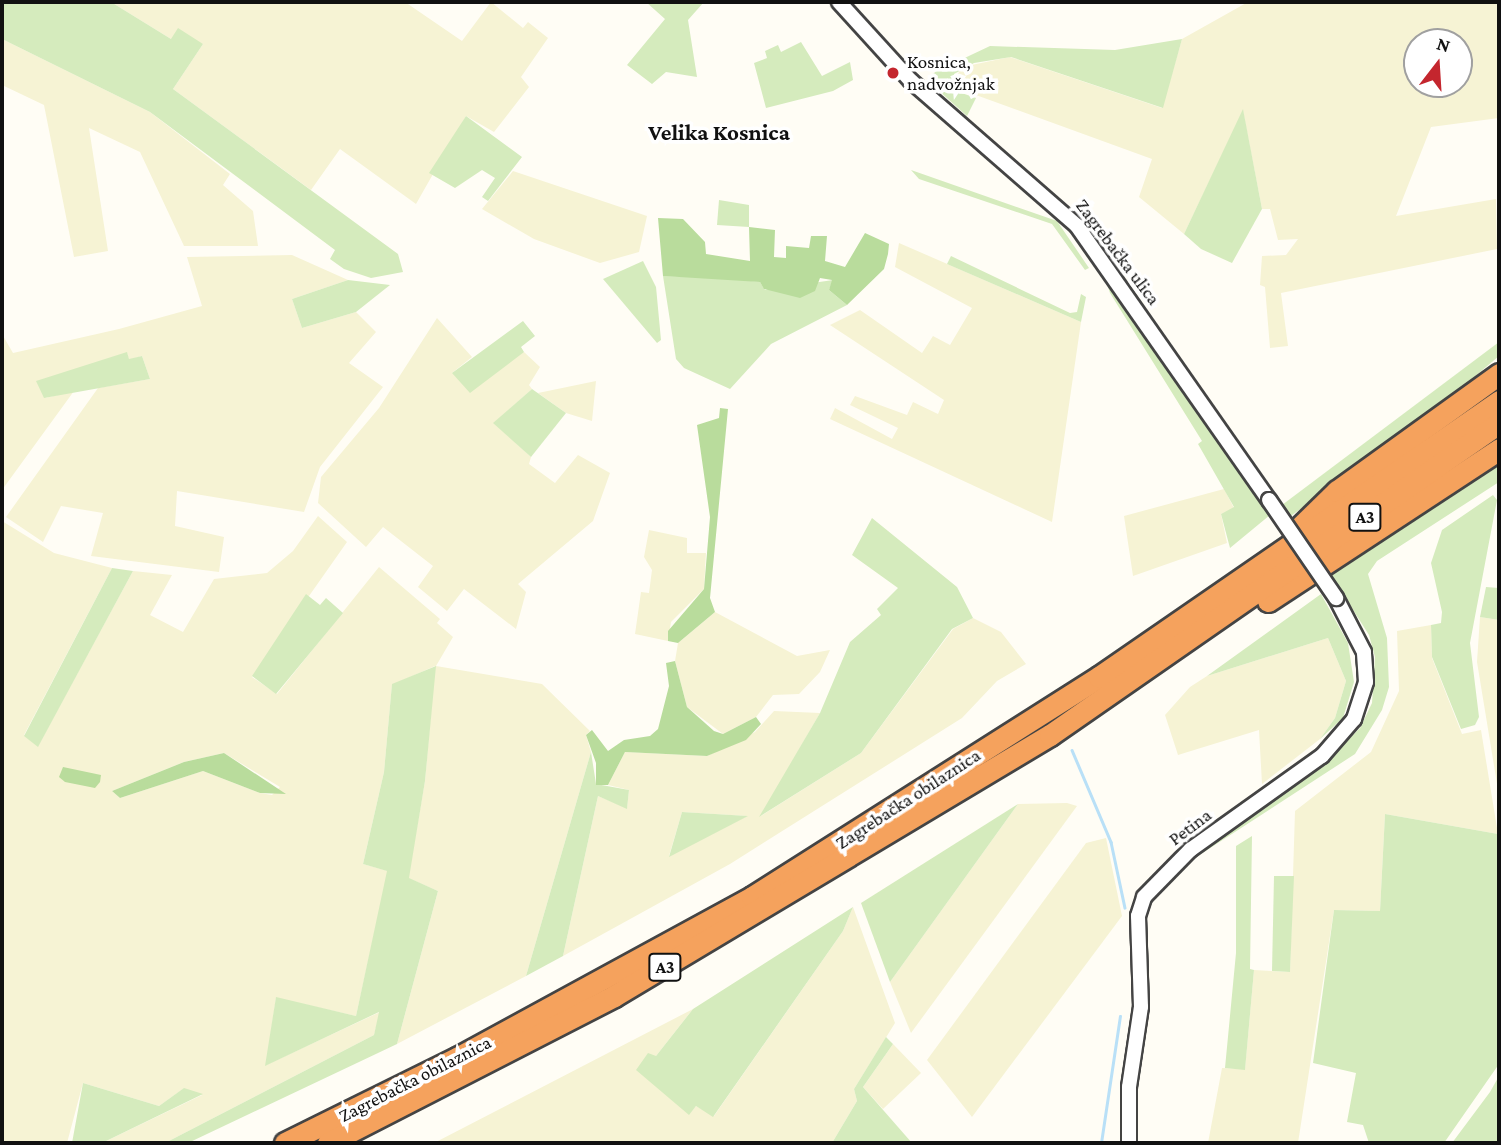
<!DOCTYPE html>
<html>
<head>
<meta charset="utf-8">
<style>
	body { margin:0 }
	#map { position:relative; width:1501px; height:1145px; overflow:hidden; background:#fffdf5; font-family:"Crimson Pro",serif }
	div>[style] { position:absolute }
	.farmland>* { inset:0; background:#f6f3d4 }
	.green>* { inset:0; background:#d5ebbd }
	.forest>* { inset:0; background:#b9dc9c }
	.stream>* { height:2.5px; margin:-1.25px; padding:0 1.25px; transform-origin:1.25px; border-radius:1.25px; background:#b9e0f7 }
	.roads { filter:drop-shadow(2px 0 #444) drop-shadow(-2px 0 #444) drop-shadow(0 2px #444) drop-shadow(0 -2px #444) }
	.tertiary>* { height:14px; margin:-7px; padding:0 7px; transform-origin:7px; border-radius:7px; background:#fff }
	.motorway>* { height:21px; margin:-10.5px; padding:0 10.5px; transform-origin:10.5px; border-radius:10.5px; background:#f5a25d }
	.bridges { filter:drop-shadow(2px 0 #444) drop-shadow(-2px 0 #444) drop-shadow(0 2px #444) drop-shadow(0 -2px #444) }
	.tertiary-bridge>* { height:14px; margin:-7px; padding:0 7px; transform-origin:7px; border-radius:7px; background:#fff }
	.dots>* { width:19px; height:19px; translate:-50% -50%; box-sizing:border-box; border:4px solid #fff; border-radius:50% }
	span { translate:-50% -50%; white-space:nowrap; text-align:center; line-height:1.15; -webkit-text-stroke:7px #fff; paint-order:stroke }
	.shield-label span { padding:2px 5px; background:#fff; border:2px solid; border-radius:5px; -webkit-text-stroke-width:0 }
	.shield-label { font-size:18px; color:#111; font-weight:700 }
	.poi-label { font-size:19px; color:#111 }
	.left { translate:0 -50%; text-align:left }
	.street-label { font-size:19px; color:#111 }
	.quarter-label { font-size:23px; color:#111; font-weight:700 }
	.frame { position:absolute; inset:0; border:4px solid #111; pointer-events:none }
	.north { position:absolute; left:1403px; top:28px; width:70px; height:70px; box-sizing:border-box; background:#fff; border:2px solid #a0a0a0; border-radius:50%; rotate:17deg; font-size:19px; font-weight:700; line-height:28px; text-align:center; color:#111 }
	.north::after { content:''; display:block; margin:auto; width:24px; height:32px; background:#c4262e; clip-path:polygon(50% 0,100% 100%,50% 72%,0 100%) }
</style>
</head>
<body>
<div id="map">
	<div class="farmland">
		<i style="clip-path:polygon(111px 2px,405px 2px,462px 41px,491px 2px,523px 28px,528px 22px,548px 38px,521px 77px,529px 87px,494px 132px,466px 116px,416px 204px,340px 149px,311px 190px,173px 89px,203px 44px,171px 39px)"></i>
		<i style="clip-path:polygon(evenodd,1248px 2px,1499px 2px,1499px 118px,1431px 127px,1396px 216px,1496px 199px,1497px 249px,1281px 293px,1288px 346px,1270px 348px,1265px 287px,1260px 285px,1262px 256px,1286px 255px,1298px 239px,1278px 240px,1270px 209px,1262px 209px,1243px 111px,1184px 234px,1139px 197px,1152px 159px,951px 86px,962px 67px,1010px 57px,1162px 108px,1182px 39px,1248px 2px,1417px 42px,1459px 42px,1459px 84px,1417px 84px,1417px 42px)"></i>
		<i style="clip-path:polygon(2px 39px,150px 112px,230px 174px,223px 185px,253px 211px,258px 246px,184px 246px,140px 152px,89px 128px,108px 251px,74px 257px,44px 105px,2px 85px)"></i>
		<i style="clip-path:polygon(513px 171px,647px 216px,639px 252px,600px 263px,534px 239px,482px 209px)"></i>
		<i style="clip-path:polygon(899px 243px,1081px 322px,1052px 522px,830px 419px,835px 408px,892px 439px,898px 428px,850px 405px,855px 396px,907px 415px,913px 402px,938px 414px,944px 400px,830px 325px,860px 310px,922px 353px,933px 336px,950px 345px,972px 308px,895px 267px)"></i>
		<i style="clip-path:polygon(292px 255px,348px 280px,292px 299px,302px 328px,356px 312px,376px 332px,349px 363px,383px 387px,320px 467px,304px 512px,177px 491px,175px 526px,224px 537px,219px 572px,91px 556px,103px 513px,61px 506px,43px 542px,6px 517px,98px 388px,150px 379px,142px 356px,129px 360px,127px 353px,45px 398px,74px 391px,2px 490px,2px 334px,13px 353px,119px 329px,202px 306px,187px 257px)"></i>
		<i style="clip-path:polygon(437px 318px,472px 357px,452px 373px,524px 352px,540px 367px,529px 385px,532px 389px,494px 423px,531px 457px,529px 464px,555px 483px,578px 455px,610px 473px,593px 521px,518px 584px,526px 592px,516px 629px,464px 589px,447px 611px,418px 587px,433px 566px,383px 527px,366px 547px,318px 503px,321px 477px,379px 408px)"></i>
		<i style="clip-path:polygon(596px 381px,592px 421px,566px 413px,538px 393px)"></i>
		<i style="clip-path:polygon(1224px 489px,1234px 508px,1221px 514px,1227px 543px,1133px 576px,1124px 516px)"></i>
		<i style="clip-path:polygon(evenodd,318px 516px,347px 542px,252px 677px,277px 694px,379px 567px,440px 619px,437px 623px,453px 637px,436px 666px,542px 684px,590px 731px,586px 735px,591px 752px,526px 976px,397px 1044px,438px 891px,408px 878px,425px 781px,435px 666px,392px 685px,384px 772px,363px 864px,388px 871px,356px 1016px,276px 998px,266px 1065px,380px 1012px,374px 1035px,165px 1143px,102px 1143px,202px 1095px,183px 1089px,159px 1106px,83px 1083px,67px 1143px,2px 1143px,2px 521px,54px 553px,112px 568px,24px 735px,38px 746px,133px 571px,172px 575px,150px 615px,183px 632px,214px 579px,267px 573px,293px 551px,318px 516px,224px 753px,280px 787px,272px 795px,260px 793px,203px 771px,120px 798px,112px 791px,184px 762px,224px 753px)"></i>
		<i style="clip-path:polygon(649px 530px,687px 538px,687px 553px,706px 553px,704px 589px,671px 622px,668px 641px,635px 634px,641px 592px,649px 593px,652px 570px,644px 557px)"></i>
		<i style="clip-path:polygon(715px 612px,797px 656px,830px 650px,820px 672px,799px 694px,773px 695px,756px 717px,723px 734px,687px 707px,675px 661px,678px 643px)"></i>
		<i style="clip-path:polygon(1480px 617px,1499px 620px,1499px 796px,1477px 662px)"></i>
		<i style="clip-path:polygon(evenodd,973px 618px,1001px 632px,1026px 664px,997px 681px,962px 718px,730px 864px,563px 956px,598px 796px,627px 808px,629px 790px,608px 785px,625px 752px,707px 756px,755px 732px,774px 711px,820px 713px,761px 816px,861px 753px,953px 629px,973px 618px,682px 812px,747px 816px,669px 856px,682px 812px)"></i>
		<i style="clip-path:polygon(1431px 625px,1432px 658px,1462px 734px,1481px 730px,1498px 834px,1385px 814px,1380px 911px,1334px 910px,1298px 1143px,1208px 1143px,1222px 1068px,1245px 1069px,1254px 970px,1290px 972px,1295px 811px,1371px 752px,1399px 691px,1397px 631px)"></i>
		<i style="clip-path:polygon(1328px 638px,1346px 681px,1335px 718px,1320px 739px,1262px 784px,1259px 730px,1178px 755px,1165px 715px,1190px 687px,1207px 676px)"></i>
		<i style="clip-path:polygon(1067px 803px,1077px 806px,911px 1033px,890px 982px,1018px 804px)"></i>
		<i style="clip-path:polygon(1106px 838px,1122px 916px,972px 1117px,927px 1060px,1086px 843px)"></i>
		<i style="clip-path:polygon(853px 907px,895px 1023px,854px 1089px,857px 1101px,832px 1143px,434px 1143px,693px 1009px,656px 1056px,689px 1114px,696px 1106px,714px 1116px,843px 931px)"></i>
		<i style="clip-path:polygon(893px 1044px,921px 1073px,883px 1109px,863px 1087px)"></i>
	</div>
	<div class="green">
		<i style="clip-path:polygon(2px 2px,111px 2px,171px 39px,178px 28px,203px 44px,173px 89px,398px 254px,403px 272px,371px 278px,344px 269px,330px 259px,335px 250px,150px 112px,2px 39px)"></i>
		<i style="clip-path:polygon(646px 2px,704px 2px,688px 20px,697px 77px,666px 72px,652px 84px,627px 65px,665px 19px)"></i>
		<i style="clip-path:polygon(1182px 39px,1163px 108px,1011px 57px,974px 63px,954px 74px,953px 90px,976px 98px,967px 116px,928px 81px,935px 72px,990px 46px,1115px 50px)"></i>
		<i style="clip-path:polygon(801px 42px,822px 76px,850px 62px,853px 80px,833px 91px,766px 108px,754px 63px,767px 58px,765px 51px,778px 45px,781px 52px)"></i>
		<i style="clip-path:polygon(1243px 109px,1262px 209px,1232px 263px,1201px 249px,1184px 234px)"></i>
		<i style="clip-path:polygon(466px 116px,522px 157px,488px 201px,482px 197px,495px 178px,482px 170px,455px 188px,429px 173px)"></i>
		<i style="clip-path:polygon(911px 170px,1057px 221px,1089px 268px,1085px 270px,1052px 224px,919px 179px)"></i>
		<i style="clip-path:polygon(719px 200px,749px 205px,749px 227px,717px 225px)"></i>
		<i style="clip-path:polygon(951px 256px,1070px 313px,1077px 312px,1081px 294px,1086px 297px,1081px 322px,947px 264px)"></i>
		<i style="clip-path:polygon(643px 261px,656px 287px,661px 340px,657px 343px,603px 279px)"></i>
		<i style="clip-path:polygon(1102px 269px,1270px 515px,1230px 548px,1221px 514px,1234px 507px,1198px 444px,1202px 441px,1110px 293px)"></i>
		<i style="clip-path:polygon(663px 276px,724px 278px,760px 282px,765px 290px,833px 280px,829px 290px,847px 305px,771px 344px,730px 389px,684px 368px,676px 359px)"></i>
		<i style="clip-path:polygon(348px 280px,390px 285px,356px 312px,302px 328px,292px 299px)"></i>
		<i style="clip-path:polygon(523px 321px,535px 336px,521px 347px,524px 352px,470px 393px,452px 373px)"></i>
		<i style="clip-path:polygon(1499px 342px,1499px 356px,1460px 389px,1291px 516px,1282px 505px)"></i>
		<i style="clip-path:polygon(127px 352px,129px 359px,142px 356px,150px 379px,44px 398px,36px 381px)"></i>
		<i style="clip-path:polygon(532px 389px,566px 413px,531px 457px,493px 423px)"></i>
		<i style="clip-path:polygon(1499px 459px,1499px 482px,1377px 561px,1368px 574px,1387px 638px,1389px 687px,1382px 710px,1355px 754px,1184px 865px,1319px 769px,1360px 728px,1372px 703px,1375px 657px,1369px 635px,1327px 569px)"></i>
		<i style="clip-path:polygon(1493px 495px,1497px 500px,1470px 643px,1479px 717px,1475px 725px,1461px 729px,1432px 657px,1431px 625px,1441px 623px,1442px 612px,1431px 563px,1442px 530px)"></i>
		<i style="clip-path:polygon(872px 518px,957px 587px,973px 618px,952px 629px,861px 753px,759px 817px,820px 713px,850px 642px,881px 615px,877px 609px,898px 588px,852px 555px)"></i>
		<i style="clip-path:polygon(112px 568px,133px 571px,38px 747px,24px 736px)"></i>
		<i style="clip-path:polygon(1486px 587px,1499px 588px,1499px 620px,1480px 617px)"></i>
		<i style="clip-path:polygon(306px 594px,320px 605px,326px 598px,343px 613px,276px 694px,252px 676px)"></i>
		<i style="clip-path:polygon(1321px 594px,1348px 643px,1354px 682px,1343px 718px,1320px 739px,1335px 718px,1346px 681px,1328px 638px,1207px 676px)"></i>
		<i style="clip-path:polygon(436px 666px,425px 781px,409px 878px,438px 891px,397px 1044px,188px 1143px,165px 1143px,374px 1035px,379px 1012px,265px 1066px,276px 997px,356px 1016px,387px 871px,363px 864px,384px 772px,392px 684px)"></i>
		<i style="clip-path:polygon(591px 752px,596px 784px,629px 790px,627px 809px,598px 796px,563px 956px,526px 976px)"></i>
		<i style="clip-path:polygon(1018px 804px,890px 982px,861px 903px)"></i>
		<i style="clip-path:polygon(682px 812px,748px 816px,669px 857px)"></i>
		<i style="clip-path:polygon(1385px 814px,1498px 834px,1499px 1064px,1444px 1143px,1369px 1143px,1363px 1125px,1347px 1122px,1356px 1073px,1313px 1063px,1334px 910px,1380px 911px)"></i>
		<i style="clip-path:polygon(1252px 836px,1250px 969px,1254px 970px,1245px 1070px,1225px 1068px,1236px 953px,1236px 846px)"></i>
		<i style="clip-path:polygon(1274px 876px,1294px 876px,1290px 972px,1272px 971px)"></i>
		<i style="clip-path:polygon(853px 907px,843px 931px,713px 1117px,696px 1106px,689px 1115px,636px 1070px,648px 1053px,656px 1056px,693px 1009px)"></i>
		<i style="clip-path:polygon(886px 1037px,893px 1044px,863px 1087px,912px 1143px,832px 1143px,857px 1101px,854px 1089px)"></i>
		<i style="clip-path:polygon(1499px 1076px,1499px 1143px,1452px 1143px,1490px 1092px)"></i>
		<i style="clip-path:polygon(83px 1083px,159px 1106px,184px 1088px,203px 1094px,102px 1143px,72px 1143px)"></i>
	</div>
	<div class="forest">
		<i style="clip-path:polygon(658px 218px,683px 219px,705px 242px,706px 254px,750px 261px,749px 227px,775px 230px,774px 257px,786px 258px,786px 246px,809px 248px,811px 236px,827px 236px,825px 261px,845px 267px,865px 233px,889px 244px,888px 254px,884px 269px,847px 305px,829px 290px,832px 280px,820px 278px,815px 291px,800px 298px,764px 289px,760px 282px,663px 276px)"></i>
		<i style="clip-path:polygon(720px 408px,728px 409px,710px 598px,715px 612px,678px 643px,668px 641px,668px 631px,704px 589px,710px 517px,697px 425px,719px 418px)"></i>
		<i style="clip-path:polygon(675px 661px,687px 707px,714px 731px,723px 734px,756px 717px,761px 724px,746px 740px,707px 756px,625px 752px,608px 785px,596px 785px,596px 763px,586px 735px,592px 730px,608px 751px,624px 740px,650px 736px,658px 729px,669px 686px,666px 663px)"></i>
		<i style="clip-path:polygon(224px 753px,286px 794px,260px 793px,203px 771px,120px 798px,112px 791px,184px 762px)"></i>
		<i style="clip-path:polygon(63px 767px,101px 775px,100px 782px,95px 788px,65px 782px,59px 777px)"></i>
	</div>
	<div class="stream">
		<i style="left:1072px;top:750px;width:100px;rotate:67deg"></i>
		<i style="left:1111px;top:842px;width:67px;rotate:78deg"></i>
		<i style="left:1101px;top:1143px;width:128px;rotate:-81.5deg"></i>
	</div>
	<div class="roads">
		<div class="tertiary">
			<i style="left:839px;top:2px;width:107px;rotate:47.7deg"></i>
			<i style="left:911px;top:81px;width:220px;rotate:41.1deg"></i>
			<i style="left:1077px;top:226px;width:335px;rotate:55deg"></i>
			<i style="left:1129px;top:1143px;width:56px;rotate:-90deg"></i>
			<i style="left:1129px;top:1087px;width:81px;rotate:-81.5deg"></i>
			<i style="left:1141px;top:1007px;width:91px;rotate:-91.9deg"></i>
			<i style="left:1138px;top:916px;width:20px;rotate:-72deg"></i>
			<i style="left:1144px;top:897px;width:66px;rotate:-45.6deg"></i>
			<i style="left:1190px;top:850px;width:162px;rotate:-35.5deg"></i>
			<i style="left:1322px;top:756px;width:49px;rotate:-49.1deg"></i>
			<i style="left:1354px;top:719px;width:39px;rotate:-72deg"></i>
			<i style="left:1366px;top:682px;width:30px;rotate:-94deg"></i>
			<i style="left:1364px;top:652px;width:61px;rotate:-117.4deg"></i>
		</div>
		<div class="motorway">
			<i style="left:1296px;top:531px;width:57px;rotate:-44.3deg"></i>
			<i style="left:1337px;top:491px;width:200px;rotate:-35.8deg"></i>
			<i style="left:1268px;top:601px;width:277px;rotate:-33.3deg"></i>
			<i style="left:285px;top:1143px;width:192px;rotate:-26.3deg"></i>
			<i style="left:457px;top:1058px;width:336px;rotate:-28.6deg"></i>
			<i style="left:752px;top:897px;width:411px;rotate:-32.4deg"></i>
			<i style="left:1099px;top:677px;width:486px;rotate:-34.6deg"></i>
			<i style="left:328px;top:1143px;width:322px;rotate:-27.2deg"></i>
			<i style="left:614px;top:996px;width:508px;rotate:-30.91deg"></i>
			<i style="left:1050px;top:735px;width:547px;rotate:-34.79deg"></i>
		</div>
	</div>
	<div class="bridges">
		<div class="tertiary-bridge">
			<i style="left:1269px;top:500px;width:119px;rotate:55.6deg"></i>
		</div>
	</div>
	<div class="dots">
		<i style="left:893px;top:73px;background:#c4262e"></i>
	</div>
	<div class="shield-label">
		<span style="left:1365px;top:517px">A3</span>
		<span style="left:665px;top:967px">A3</span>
	</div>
	<div class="poi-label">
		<span class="left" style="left:907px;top:73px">Kosnica,<br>nadvožnjak</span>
	</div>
	<div class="street-label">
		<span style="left:1118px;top:252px;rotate:53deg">Zagrebačka ulica</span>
		<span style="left:908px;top:799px;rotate:-33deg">Zagrebačka obilaznica</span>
		<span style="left:1190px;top:827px;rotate:-37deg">Petina</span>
		<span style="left:415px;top:1079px;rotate:-27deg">Zagrebačka obilaznica</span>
	</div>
	<div class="quarter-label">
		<span style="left:719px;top:132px">Velika Kosnica</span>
	</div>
	<div class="frame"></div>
	<div class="north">N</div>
</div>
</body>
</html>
